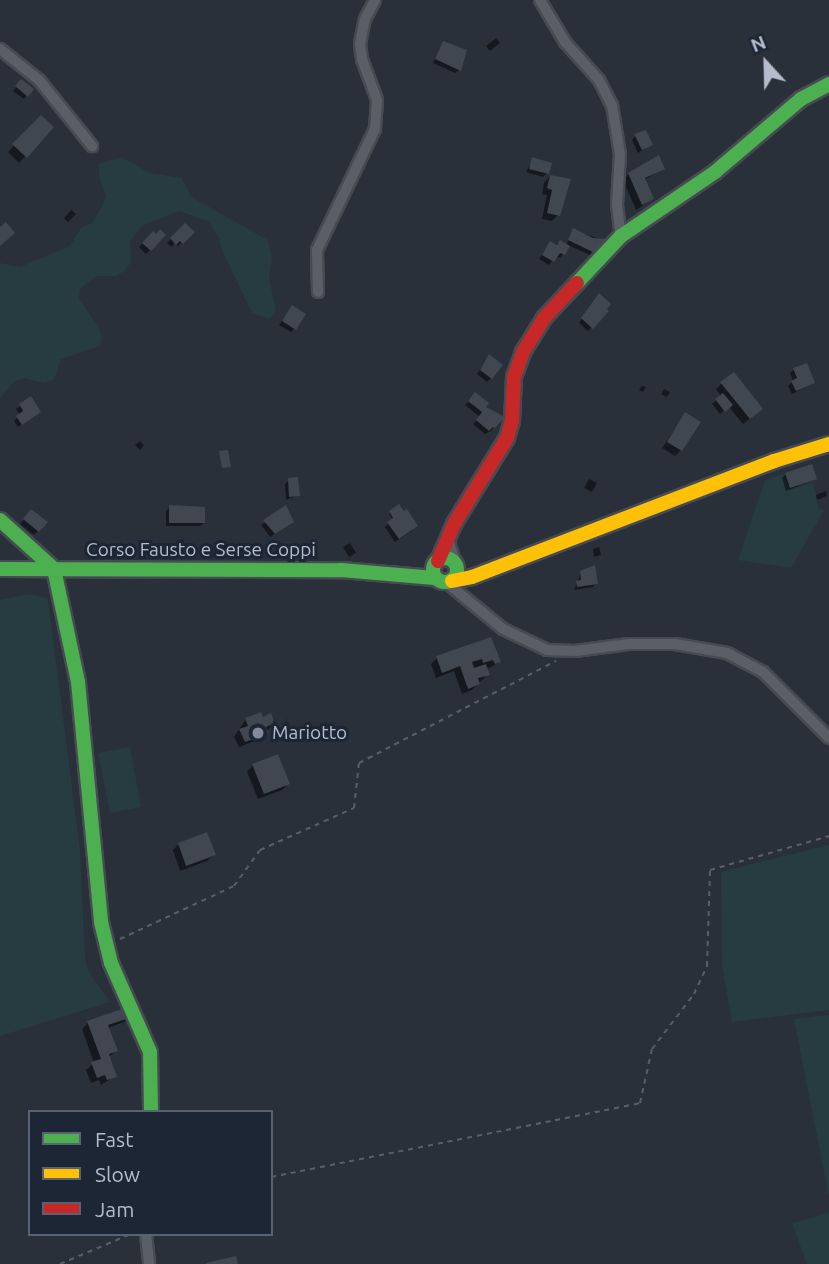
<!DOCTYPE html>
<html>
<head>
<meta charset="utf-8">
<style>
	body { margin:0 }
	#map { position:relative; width:829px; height:1264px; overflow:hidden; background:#29303a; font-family:Ubuntu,sans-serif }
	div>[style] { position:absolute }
	.green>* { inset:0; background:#263c40 }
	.shadow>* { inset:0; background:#0007 }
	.building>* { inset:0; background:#414750 }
	.path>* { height:2px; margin-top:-1px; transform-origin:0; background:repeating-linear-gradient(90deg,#575e65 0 5px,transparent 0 10px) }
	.roads { filter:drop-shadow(2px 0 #464b52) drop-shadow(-2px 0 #464b52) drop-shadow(0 2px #464b52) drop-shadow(0 -2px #464b52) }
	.street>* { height:10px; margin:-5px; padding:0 5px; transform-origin:5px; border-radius:5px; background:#5a5f67 }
	.fast>* { height:14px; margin:-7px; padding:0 7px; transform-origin:7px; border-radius:7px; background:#4caf50 }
	.fast>.ring { margin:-7px; padding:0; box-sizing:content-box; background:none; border:14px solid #4caf50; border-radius:50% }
	.slow>* { height:14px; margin:-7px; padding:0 7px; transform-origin:7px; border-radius:7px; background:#ffc107 }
	.jam>* { height:14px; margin:-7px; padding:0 7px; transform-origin:7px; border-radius:7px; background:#c62828 }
	.dots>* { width:19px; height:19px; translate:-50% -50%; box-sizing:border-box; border:4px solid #1c2635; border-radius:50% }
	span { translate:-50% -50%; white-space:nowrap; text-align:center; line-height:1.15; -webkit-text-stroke:6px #1c2635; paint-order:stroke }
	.street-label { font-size:19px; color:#b4bccb }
	.poi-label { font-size:19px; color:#b4bccb }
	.left { translate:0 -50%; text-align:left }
	.legend { position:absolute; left:28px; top:1110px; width:245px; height:126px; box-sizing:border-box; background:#1c2635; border:2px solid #596271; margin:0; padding:9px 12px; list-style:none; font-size:21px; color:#b4bccb }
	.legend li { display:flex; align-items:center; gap:14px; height:35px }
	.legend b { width:35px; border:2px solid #596271 }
	.north { position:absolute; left:731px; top:28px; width:70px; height:70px; -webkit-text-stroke:5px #1c2635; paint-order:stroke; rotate:338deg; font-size:19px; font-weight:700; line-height:28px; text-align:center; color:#b4bccb }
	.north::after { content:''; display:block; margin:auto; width:24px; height:32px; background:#b4bccb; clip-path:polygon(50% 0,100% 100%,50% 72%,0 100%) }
</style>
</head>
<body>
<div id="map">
	<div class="green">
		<i style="clip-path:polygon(121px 157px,150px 173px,182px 178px,191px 197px,268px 240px,272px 258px,269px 278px,276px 310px,270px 319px,252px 313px,221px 248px,219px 238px,208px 221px,179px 211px,143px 225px,130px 241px,131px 262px,125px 271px,116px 276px,96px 276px,80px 289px,79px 299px,98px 326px,102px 336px,100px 346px,61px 359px,54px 379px,44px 383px,24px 378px,15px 381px,0 398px,0 263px,20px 267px,70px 246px,81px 228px,92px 223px,103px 205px,106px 195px,99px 176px,99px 164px)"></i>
		<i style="clip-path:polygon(783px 474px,790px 490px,813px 483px,819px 509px,824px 510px,791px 568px,738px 560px,765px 480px)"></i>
		<i style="clip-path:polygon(29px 594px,47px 598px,49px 607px,80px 850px,85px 960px,89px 972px,110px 1002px,0 1036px,0 600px)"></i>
		<i style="clip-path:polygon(130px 747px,141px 807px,110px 813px,98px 753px)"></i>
		<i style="clip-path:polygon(829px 845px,829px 1010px,732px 1022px,722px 965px,721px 872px)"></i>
		<i style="clip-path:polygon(829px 1015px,829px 1197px,794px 1019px)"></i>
		<i style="clip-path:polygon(829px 1213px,829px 1264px,807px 1264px,792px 1223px)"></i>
	</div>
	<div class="shadow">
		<i style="clip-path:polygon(496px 38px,500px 43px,490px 51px,486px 46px)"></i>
		<i style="clip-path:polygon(444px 43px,459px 70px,455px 73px,433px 63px)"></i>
		<i style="clip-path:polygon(21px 81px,32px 89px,24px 99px,13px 91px)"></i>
		<i style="clip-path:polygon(41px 117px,52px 127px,19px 163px,8px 152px)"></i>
		<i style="clip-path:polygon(635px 136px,650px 145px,638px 153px,632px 140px)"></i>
		<i style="clip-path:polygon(533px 159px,547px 173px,543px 177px,526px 172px)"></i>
		<i style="clip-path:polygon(663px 169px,644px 180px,652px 199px,636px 210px,623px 180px,629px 174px)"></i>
		<i style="clip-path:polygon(550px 176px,558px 215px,552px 221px,542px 219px,547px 195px,542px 194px,544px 183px)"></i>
		<i style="clip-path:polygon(71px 210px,76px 214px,68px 222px,64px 218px)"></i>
		<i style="clip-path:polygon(185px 225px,192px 232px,178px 246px,175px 243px,171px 247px,167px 243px)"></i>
		<i style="clip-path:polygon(574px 230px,602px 240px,590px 255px,568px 245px,563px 254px,560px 258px,556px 256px,549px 265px,539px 259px,550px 243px,566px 245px)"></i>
		<i style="clip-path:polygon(153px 233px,164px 236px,146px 254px,139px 247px)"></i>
		<i style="clip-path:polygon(595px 299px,607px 311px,588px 331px,579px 323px)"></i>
		<i style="clip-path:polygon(292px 307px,295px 328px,291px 332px,279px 325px)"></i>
		<i style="clip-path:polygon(489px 356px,491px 378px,487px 382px,477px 374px)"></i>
		<i style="clip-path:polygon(794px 370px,813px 383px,792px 394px,788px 386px,793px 381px,790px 373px)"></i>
		<i style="clip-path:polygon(722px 383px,754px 415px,743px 424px,729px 407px,720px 414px,712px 404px,721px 396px,716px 389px)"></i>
		<i style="clip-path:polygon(642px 386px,646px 387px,643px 392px,639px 390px)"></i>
		<i style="clip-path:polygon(664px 389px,670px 392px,667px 397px,661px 394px)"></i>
		<i style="clip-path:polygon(472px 398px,484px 407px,494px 427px,491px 431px,485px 434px,473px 424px,480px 417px,465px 405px)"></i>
		<i style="clip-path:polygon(30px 399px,39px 412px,18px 427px,14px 421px,20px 415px,16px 409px)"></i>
		<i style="clip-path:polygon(685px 415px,681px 450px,675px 456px,662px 448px)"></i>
		<i style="clip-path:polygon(140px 441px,144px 445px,140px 450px,135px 445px)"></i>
		<i style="clip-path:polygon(786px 474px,815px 479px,786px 491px,782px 478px)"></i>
		<i style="clip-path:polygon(589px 479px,597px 483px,592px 492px,584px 488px)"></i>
		<i style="clip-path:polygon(289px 480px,298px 495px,286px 500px,285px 484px)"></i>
		<i style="clip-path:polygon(826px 491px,827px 496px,817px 500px,816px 495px)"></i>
		<i style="clip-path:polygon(170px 507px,204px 523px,200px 526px,166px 526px,166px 511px)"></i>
		<i style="clip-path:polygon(399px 507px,413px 530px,395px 542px,385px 527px,393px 520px,389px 514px)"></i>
		<i style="clip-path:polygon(286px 508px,292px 522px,270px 537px,261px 525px)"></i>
		<i style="clip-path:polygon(28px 515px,38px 531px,34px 535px,20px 524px)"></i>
		<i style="clip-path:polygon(350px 543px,356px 553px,349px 557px,343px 547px)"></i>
		<i style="clip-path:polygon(599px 547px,601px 555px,594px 557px,593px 549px)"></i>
		<i style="clip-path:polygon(581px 573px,596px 583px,593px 587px,574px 590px)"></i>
		<i style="clip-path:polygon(490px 639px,499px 662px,486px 670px,488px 674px,472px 690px,462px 694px,454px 671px,436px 678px,431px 664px,437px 658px)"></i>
		<i style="clip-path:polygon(246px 719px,262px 719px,273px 723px,261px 739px,239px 747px,234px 737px)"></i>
		<i style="clip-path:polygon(253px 765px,288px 784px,282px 790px,258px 799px,247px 772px)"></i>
		<i style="clip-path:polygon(179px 844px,214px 855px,207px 861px,180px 871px,173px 850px)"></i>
		<i style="clip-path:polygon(130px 1016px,124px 1022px,108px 1028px,116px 1051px,109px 1057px,115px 1076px,101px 1085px,99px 1080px,91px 1083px,86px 1070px,94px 1063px,82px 1029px,88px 1023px)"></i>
	</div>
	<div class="building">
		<i style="clip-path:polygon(443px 41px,467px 50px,461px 71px,435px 59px)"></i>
		<i style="clip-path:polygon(21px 79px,34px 89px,28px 97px,15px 86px)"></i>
		<i style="clip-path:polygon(41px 115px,54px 127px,27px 158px,12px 144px)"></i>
		<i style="clip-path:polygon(646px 130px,653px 145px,642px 150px,634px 134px)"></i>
		<i style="clip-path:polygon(659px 155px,665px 169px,645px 178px,654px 199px,642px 205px,628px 173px)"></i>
		<i style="clip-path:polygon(532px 157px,552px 163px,549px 174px,529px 169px)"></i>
		<i style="clip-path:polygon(550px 175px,571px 179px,560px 216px,547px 213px,552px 190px,547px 188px)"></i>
		<i style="clip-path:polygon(6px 222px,15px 233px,0 246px,0 227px)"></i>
		<i style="clip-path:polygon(185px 223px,195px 232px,183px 244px,180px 241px,176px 245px,170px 238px)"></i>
		<i style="clip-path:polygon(573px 228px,593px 238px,605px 239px,595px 253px,568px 240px)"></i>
		<i style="clip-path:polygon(160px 229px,166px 235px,151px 251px,142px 243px,153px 231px,156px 234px)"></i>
		<i style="clip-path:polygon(560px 240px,570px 246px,565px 255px,560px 253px,554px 262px,542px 255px,550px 241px,557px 245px)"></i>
		<i style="clip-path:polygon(599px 293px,611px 304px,607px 309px,609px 311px,593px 329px,581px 318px)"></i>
		<i style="clip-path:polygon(292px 305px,306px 314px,296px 330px,282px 321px)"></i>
		<i style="clip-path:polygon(489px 354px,503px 365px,492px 379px,480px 370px)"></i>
		<i style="clip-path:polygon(807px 363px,815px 383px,796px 391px,791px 381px,797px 378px,793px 368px)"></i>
		<i style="clip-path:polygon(734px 372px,763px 409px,750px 419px,720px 382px)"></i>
		<i style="clip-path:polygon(475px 392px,489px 403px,486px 407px,505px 417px,495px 428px,493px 427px,489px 431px,476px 420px,482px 412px,468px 401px)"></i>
		<i style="clip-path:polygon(723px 393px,733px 405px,725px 412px,715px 399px)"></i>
		<i style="clip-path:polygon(31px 396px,41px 412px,22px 425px,16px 416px,23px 411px,19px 404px)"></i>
		<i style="clip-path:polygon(685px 412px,701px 422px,682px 451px,667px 442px)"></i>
		<i style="clip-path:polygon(228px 450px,231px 467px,222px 468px,219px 451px)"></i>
		<i style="clip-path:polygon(812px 464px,817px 479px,790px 488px,785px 473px)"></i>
		<i style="clip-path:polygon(298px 477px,300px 496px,289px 497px,288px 478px)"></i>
		<i style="clip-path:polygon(399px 504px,404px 511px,407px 509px,418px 526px,399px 539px,387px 522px,393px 518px,389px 511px)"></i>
		<i style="clip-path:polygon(169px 505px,205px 507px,205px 523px,169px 523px)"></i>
		<i style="clip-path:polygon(286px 505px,294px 522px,275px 534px,263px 520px)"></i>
		<i style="clip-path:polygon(31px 509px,48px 522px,39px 532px,23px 519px)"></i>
		<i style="clip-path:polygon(595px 565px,598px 584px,577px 587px,576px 581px,581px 580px,580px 571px)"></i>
		<i style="clip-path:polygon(491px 637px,501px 662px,495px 664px,493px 660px,483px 663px,482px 659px,472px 662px,474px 668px,486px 664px,490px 675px,478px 678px,480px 684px,468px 689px,460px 666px,442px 673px,436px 656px)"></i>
		<i style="clip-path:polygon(261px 712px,263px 717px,271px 713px,275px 723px,266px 727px,269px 733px,245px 742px,239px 729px,248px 726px,245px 718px)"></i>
		<i style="clip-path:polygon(278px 754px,290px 784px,264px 794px,252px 764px)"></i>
		<i style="clip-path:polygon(207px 832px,216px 855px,186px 866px,178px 843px)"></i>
		<i style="clip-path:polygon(128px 1007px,132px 1017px,108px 1025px,118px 1051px,109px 1054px,117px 1077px,107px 1080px,105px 1075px,97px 1078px,91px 1062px,101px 1059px,87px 1021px)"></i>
		<i style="clip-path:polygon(236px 1256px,238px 1264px,206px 1264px,206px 1263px)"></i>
	</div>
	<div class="path">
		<i style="left:120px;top:939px;width:126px;rotate:-24.9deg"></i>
		<i style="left:234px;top:886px;width:44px;rotate:-54.2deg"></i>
		<i style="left:260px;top:850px;width:103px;rotate:-24.1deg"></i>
		<i style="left:354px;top:808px;width:45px;rotate:-83.7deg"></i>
		<i style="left:359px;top:763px;width:222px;rotate:-27.4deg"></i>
		<i style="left:271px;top:1177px;width:376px;rotate:-11.3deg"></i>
		<i style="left:640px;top:1103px;width:55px;rotate:-77.5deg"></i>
		<i style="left:652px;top:1049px;width:69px;rotate:-52.6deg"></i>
		<i style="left:694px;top:994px;width:31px;rotate:-65deg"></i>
		<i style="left:707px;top:966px;width:96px;rotate:-88.2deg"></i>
		<i style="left:710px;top:870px;width:124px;rotate:-15.9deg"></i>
		<i style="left:60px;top:1264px;width:77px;rotate:-22.9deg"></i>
	</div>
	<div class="roads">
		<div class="street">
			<i style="left:540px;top:0;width:49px;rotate:59.2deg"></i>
			<i style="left:565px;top:42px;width:51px;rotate:48.2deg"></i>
			<i style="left:599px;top:80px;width:28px;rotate:63deg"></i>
			<i style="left:612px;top:105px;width:50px;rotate:80.7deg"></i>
			<i style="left:620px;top:154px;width:51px;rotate:93.4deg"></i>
			<i style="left:617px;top:205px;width:31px;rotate:83deg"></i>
			<i style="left:0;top:49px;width:50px;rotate:38.5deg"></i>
			<i style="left:39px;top:80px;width:85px;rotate:51.2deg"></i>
			<i style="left:318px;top:292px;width:42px;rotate:-91.4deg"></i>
			<i style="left:317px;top:250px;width:134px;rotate:-64.4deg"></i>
			<i style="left:375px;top:129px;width:29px;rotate:-86deg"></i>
			<i style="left:377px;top:100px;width:44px;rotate:-110.1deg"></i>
			<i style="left:362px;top:59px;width:15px;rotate:-98deg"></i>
			<i style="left:360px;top:44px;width:25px;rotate:-79deg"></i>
			<i style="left:365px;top:19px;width:21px;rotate:-62deg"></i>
			<i style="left:448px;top:539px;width:24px;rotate:73deg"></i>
			<i style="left:447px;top:583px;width:72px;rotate:39.4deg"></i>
			<i style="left:503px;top:629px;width:49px;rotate:25.5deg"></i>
			<i style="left:547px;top:650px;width:28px;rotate:2deg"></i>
			<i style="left:575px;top:651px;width:54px;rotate:-7.4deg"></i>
			<i style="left:629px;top:644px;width:46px"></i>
			<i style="left:675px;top:644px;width:53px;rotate:9.8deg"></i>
			<i style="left:727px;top:653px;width:41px;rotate:27.8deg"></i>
			<i style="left:763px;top:672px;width:93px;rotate:45deg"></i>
			<i style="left:146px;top:1234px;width:30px;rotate:84deg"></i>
		</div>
		<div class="fast">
			<i style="left:577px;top:283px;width:64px;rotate:-46.9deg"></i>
			<i style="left:621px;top:236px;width:114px;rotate:-34.2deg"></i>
			<i style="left:715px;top:172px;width:113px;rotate:-40.3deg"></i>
			<i style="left:801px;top:99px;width:32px;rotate:-28deg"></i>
			<i style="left:0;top:520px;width:73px;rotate:42.2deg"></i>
			<i style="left:54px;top:569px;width:116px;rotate:78deg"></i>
			<i style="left:78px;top:682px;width:241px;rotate:84.5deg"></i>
			<i style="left:101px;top:922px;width:42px;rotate:76.3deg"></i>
			<i style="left:111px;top:963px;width:97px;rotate:66.3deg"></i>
			<i style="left:150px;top:1052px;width:60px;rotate:89deg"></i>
			<i class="ring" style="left:433px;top:558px;width:10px;height:10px"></i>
			<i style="left:0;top:569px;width:341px;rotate:0.2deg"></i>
			<i style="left:341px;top:570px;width:94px;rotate:4.9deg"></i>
		</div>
		<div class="slow">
			<i style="left:452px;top:581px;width:20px;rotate:-11deg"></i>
			<i style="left:472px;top:577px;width:324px;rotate:-21deg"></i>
			<i style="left:774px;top:461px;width:58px;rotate:-17.2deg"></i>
		</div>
		<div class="jam">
			<i style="left:438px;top:561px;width:40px;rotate:-66.6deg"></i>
			<i style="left:454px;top:524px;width:101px;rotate:-58.4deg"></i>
			<i style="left:507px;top:438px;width:18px;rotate:-74deg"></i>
			<i style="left:512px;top:421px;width:44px;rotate:-87.4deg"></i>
			<i style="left:514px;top:377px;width:27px;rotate:-70deg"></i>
			<i style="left:523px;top:352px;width:40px;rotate:-58deg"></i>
			<i style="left:544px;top:318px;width:48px;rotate:-46.7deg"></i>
		</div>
	</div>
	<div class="dots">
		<i style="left:258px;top:733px;background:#838b98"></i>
	</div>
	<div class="street-label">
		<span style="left:201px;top:550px">Corso Fausto e Serse Coppi</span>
	</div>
	<div class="poi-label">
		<span class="left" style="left:272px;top:733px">Mariotto</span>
	</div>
	<ul class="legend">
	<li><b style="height:9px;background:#4caf50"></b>Fast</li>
	<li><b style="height:9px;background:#ffc107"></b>Slow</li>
	<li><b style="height:9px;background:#c62828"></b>Jam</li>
	</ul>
	<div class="north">N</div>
</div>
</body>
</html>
